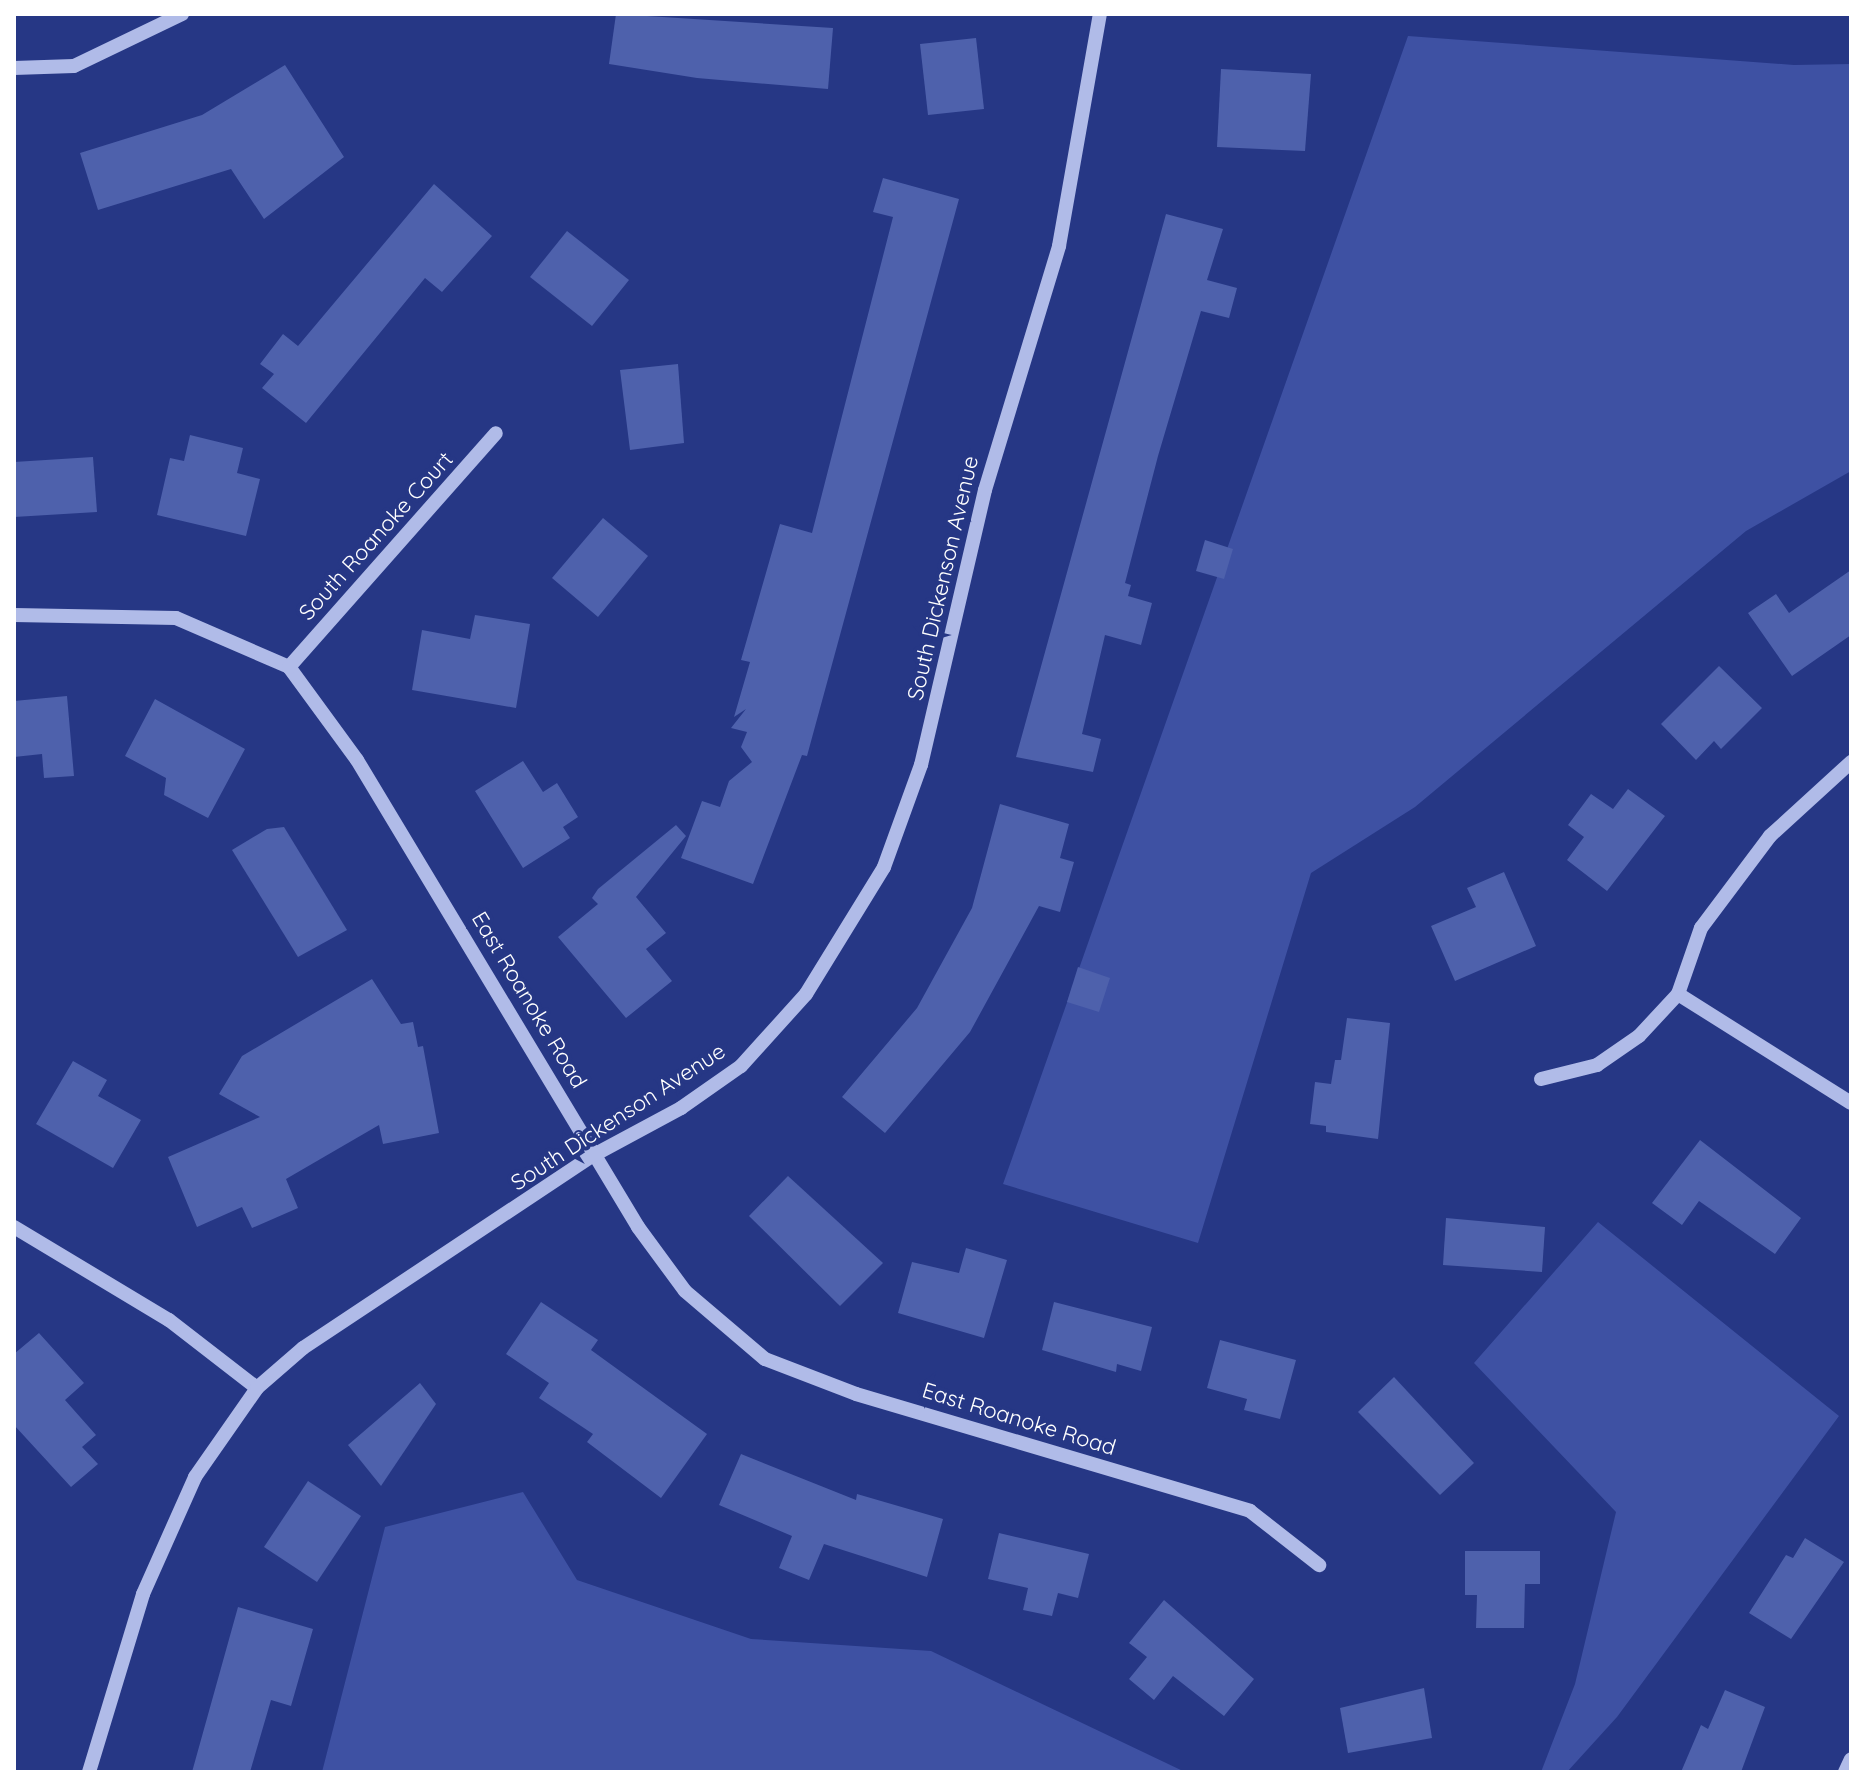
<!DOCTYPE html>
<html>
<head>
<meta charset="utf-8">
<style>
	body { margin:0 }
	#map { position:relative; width:1865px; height:1786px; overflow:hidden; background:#263785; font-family:Quicksand,sans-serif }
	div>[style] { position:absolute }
	.green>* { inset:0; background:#3e51a3 }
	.building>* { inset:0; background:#4e61ac }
	.minor>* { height:14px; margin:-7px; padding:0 7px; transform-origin:7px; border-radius:7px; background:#b0bbe8 }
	span { translate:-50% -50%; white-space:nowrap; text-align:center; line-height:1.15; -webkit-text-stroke:8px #263785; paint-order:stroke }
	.street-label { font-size:22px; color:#fff }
	.frame { position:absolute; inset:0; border:16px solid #fff; pointer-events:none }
</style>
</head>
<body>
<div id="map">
	<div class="green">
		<i style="clip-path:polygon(1408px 36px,1794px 65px,1851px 64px,1851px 471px,1746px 531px,1415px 807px,1311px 873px,1198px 1243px,1003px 1184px)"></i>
		<i style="clip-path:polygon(1598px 1222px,1839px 1416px,1617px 1717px,1567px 1772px,1541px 1772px,1575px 1684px,1616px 1512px,1474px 1363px)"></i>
		<i style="clip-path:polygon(523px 1492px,577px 1580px,751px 1639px,931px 1651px,1185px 1772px,322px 1772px,385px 1527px)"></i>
	</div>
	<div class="building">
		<i style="clip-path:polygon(616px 14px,833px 28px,828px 89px,697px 78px,609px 64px)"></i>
		<i style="clip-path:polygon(976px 38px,984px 109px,928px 115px,920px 44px)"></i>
		<i style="clip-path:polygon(285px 65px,344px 157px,264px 219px,231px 169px,98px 210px,80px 153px,202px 115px)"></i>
		<i style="clip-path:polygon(1221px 69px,1311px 74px,1305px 151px,1217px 147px)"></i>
		<i style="clip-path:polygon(883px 178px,959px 199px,807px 756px,802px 755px,753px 884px,681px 858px,702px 801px,720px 807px,729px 781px,752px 762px,741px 747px,747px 732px,731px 728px,746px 709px,734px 717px,750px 662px,741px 660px,780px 524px,812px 533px,893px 217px,873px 212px)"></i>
		<i style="clip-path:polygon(434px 184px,492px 236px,442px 292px,425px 278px,306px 423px,262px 388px,274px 374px,260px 364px,283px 334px,298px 346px)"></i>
		<i style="clip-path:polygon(1166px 214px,1223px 229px,1207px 280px,1237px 288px,1229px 318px,1201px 311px,1158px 456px,1125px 583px,1131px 585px,1128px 596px,1152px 603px,1141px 645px,1105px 635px,1082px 734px,1101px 739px,1093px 772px,1016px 757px)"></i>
		<i style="clip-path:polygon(567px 231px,629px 280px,592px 326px,530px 277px)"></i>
		<i style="clip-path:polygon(678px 364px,684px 443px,630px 450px,620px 370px)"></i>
		<i style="clip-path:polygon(190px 435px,243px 448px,237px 473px,260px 479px,246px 536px,157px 515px,170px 458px,184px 461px)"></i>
		<i style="clip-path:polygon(93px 457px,97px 512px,14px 517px,14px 462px)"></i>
		<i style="clip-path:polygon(603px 518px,648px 556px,598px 617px,552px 578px)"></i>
		<i style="clip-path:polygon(1205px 540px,1233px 549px,1224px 579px,1196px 571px)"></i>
		<i style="clip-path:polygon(1851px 570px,1851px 635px,1792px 676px,1748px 613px,1776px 594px,1789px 613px)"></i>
		<i style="clip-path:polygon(475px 615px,530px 624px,516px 708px,412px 690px,422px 630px,470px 639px)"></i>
		<i style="clip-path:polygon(1719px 666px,1762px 708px,1721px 749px,1714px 741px,1696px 760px,1661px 724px)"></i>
		<i style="clip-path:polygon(67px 696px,74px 776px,44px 778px,42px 754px,14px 757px,14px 701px)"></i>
		<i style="clip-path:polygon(155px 699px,245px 749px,208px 818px,164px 795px,166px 778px,125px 756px)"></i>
		<i style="clip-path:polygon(523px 761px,543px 792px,557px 783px,578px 817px,563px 827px,570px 838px,523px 868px,475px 791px)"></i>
		<i style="clip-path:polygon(1628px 789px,1665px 816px,1607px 891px,1567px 860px,1584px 837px,1568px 825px,1591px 794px,1613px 809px)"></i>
		<i style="clip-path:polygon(1000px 804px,1069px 824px,1060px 858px,1074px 862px,1060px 912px,1039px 906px,970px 1032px,885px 1133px,842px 1097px,917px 1008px,972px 908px)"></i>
		<i style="clip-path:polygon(676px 825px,686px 836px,636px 897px,666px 933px,646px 949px,672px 981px,626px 1018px,558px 937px,598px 904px,592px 898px,598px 889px)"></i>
		<i style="clip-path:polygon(284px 827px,347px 930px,298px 957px,232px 850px,267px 829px)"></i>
		<i style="clip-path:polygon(1504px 872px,1536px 946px,1455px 981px,1431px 926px,1476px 907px,1467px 888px)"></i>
		<i style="clip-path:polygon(1078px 967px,1110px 978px,1099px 1012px,1067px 1002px)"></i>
		<i style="clip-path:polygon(372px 979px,401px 1024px,413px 1022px,418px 1047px,423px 1046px,439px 1133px,383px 1144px,379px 1125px,286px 1179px,298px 1208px,252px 1228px,242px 1207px,197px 1227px,168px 1157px,260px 1117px,219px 1094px,242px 1056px)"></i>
		<i style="clip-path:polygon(1347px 1018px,1390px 1023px,1378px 1139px,1326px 1132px,1326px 1126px,1310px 1124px,1315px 1082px,1331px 1084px,1335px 1060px,1341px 1060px)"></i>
		<i style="clip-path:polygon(73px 1061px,107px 1080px,98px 1096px,141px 1120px,113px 1168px,36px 1124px)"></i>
		<i style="clip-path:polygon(1700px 1140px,1801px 1218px,1775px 1254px,1699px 1201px,1682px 1225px,1652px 1203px)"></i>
		<i style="clip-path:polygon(788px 1176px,883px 1263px,840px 1306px,749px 1216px)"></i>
		<i style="clip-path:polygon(1446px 1218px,1545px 1227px,1542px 1272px,1443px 1265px)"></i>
		<i style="clip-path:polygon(966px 1248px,1007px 1260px,984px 1338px,898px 1313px,912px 1262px,959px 1273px)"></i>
		<i style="clip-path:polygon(541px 1302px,598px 1340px,591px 1350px,707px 1434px,661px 1498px,587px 1442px,593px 1434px,539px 1398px,549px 1383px,506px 1354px)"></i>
		<i style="clip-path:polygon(1054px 1302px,1152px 1327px,1141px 1371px,1117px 1364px,1116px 1372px,1042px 1350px)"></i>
		<i style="clip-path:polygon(39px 1333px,84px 1383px,65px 1400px,96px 1435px,82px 1447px,98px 1464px,71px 1487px,14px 1425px,14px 1354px)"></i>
		<i style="clip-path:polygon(1220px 1340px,1296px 1360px,1280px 1419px,1244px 1410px,1247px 1399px,1207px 1388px)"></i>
		<i style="clip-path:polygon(1394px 1377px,1474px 1463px,1440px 1495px,1358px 1412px)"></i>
		<i style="clip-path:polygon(420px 1383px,436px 1404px,381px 1486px,348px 1445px)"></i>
		<i style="clip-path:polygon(741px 1454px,856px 1500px,857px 1494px,943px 1519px,927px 1577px,824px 1544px,809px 1580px,779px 1568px,792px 1536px,719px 1505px)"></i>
		<i style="clip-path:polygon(308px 1481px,361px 1516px,317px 1582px,264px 1547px)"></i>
		<i style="clip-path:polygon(999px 1533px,1089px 1554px,1078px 1598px,1058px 1593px,1052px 1616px,1023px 1610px,1028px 1588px,988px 1579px)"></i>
		<i style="clip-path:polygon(1805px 1538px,1844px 1562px,1791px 1639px,1749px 1613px,1786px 1555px,1793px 1558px)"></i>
		<i style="clip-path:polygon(1465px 1551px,1540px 1551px,1540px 1584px,1525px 1584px,1524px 1628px,1476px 1628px,1477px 1595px,1465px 1595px)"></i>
		<i style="clip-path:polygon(1164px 1600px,1254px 1679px,1224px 1716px,1173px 1676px,1154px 1700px,1129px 1679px,1147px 1657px,1129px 1643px)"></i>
		<i style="clip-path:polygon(238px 1607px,313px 1629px,291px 1706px,271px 1700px,250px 1772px,192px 1772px)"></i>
		<i style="clip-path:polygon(1424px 1688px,1432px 1738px,1348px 1753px,1340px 1708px)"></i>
		<i style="clip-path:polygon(1725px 1690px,1765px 1707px,1741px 1772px,1681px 1772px,1701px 1725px,1708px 1729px)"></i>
	</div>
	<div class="minor">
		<i style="left:14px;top:68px;width:60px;rotate:-1.9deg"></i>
		<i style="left:74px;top:66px;width:120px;rotate:-25.7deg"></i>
		<i style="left:14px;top:615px;width:162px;rotate:1.1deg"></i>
		<i style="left:176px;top:618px;width:123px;rotate:23.4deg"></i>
		<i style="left:289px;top:667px;width:115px;rotate:53.8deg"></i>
		<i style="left:357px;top:760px;width:545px;rotate:58.96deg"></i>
		<i style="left:638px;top:1227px;width:79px;rotate:53.7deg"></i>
		<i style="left:685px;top:1291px;width:105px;rotate:40.4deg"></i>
		<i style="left:765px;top:1359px;width:97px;rotate:21deg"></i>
		<i style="left:856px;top:1394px;width:411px;rotate:16.5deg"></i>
		<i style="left:1250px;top:1511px;width:88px;rotate:38deg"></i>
		<i style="left:289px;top:667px;width:312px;rotate:-48.5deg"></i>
		<i style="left:1678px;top:994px;width:204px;rotate:32.2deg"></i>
		<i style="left:1541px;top:1079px;width:58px;rotate:-14deg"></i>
		<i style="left:1597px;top:1065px;width:51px;rotate:-34.6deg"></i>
		<i style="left:1639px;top:1036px;width:57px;rotate:-47.1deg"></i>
		<i style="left:1678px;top:994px;width:70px;rotate:-70.8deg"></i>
		<i style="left:1701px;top:928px;width:115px;rotate:-53.1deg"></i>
		<i style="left:1770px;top:836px;width:110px;rotate:-42.4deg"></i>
		<i style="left:14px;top:1227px;width:181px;rotate:31deg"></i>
		<i style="left:169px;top:1320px;width:111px;rotate:37.7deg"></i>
		<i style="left:89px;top:1772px;width:186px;rotate:-73.1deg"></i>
		<i style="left:143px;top:1594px;width:128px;rotate:-66deg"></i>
		<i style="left:195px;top:1477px;width:108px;rotate:-55.1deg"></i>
		<i style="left:257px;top:1388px;width:61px;rotate:-41deg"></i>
		<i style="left:303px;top:1348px;width:347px;rotate:-33.6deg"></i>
		<i style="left:592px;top:1156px;width:101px;rotate:-28.3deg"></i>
		<i style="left:681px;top:1108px;width:73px;rotate:-35deg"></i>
		<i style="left:741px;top:1066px;width:97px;rotate:-47.9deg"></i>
		<i style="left:806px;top:994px;width:149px;rotate:-58.4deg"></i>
		<i style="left:884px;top:867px;width:109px;rotate:-70.1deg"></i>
		<i style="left:921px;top:765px;width:282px;rotate:-76.9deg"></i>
		<i style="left:985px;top:490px;width:255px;rotate:-73.1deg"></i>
		<i style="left:1059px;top:246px;width:236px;rotate:-80deg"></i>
		<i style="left:1845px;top:1772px;width:14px;rotate:-65deg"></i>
	</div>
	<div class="street-label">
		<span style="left:376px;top:536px;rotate:-48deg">South Roanoke Court</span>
		<span style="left:943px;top:578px;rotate:-77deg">South Dickenson Avenue</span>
		<span style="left:529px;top:1000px;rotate:59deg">East Roanoke Road</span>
		<span style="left:618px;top:1117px;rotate:-33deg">South Dickenson Avenue</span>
		<span style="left:1019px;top:1419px;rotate:17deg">East Roanoke Road</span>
	</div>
	<div class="frame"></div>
</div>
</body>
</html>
